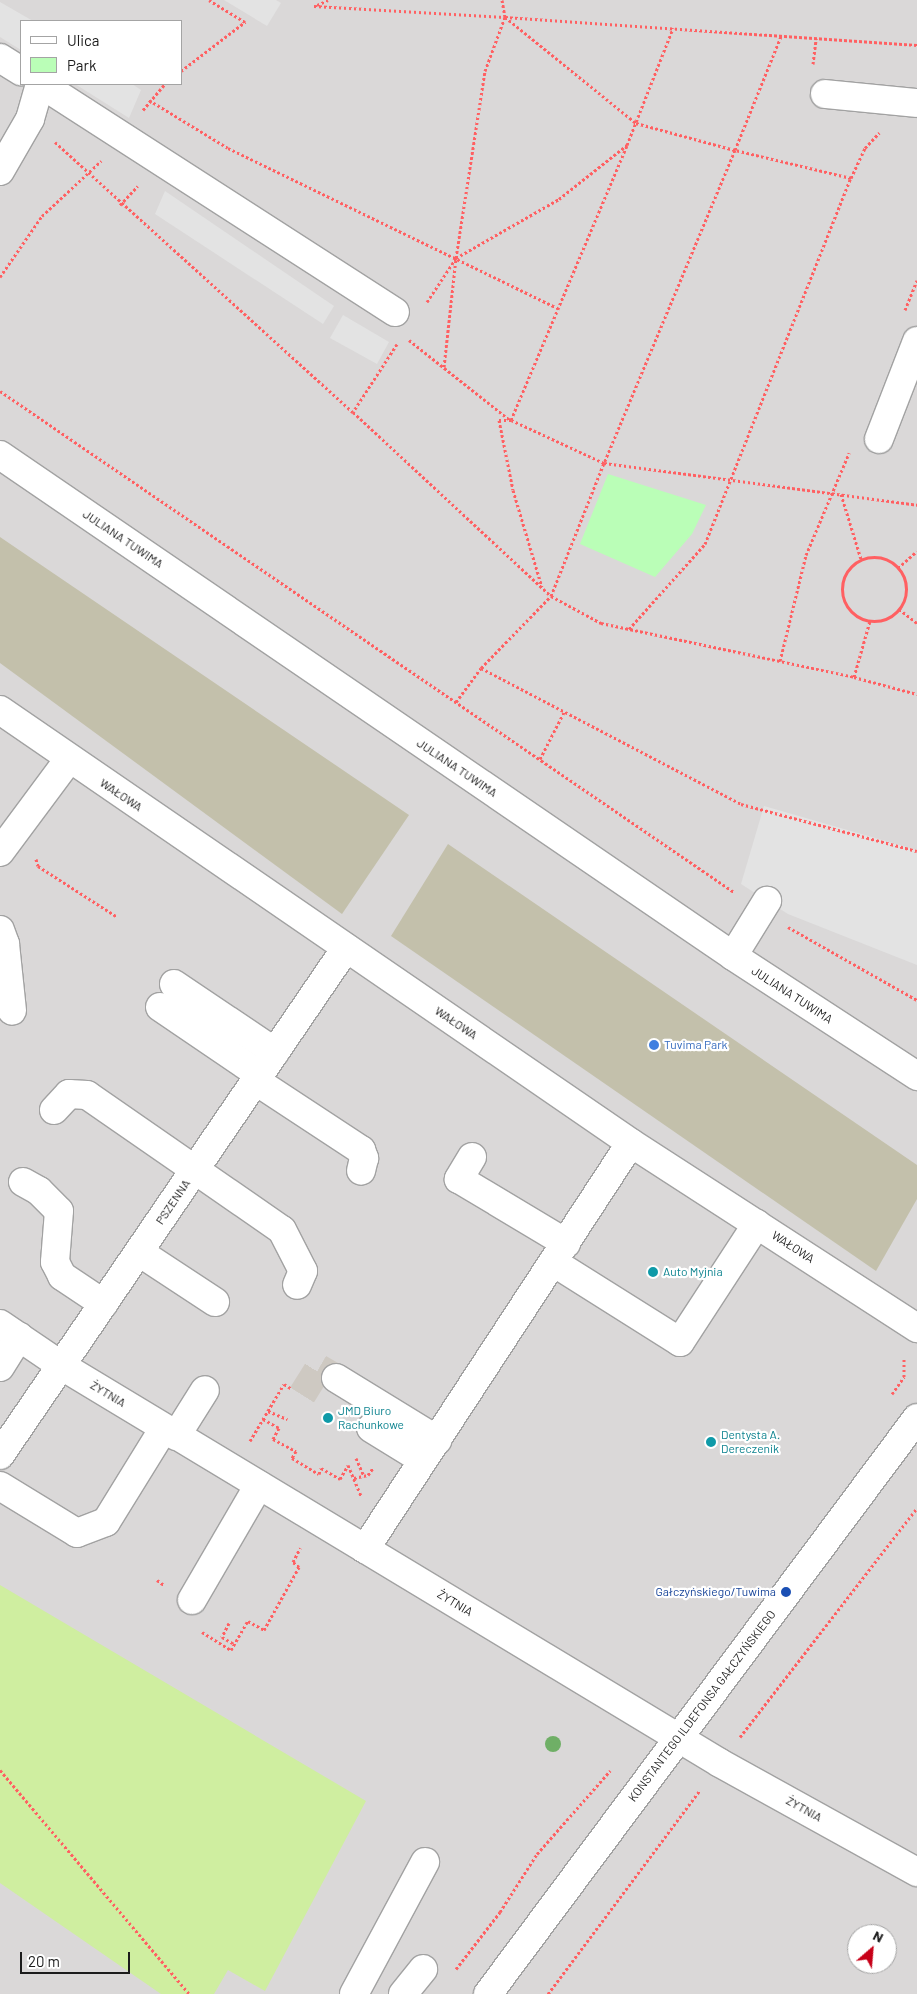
<!DOCTYPE html>
<html>
<head>
<meta charset="utf-8">
<style>
	body { margin:0 }
	#map { position:relative; width:917px; height:1994px; overflow:hidden; background:#eee8e0; font-family:Barlow,sans-serif }
	div>[style] { position:absolute }
	.residential>* { inset:0; background:#dad8d8 }
	.construction>* { inset:0; background:#c3c0ab }
	.grass>* { inset:0; background:#cfeea0 }
	.park>* { inset:0; background:#bafeb7 }
	.parking>* { inset:0; background:#e3e3e3 }
	.minor-tunnel>* { height:28px; margin-top:-14px; transform-origin:0; background:repeating-linear-gradient(90deg,#cec9c2 0 28px,transparent 0 42px) }
	.path>* { height:3px; margin-top:-1.5px; transform-origin:0; background:repeating-linear-gradient(90deg,#ff6062 0 2.5px,transparent 0 5px) }
	.path>.ring { margin:-1.5px; padding:0; box-sizing:content-box; background:none; border:3px solid #ff6062; border-radius:50% }
	.roads { filter:drop-shadow(1px 0 #a2a2a2) drop-shadow(-1px 0 #a2a2a2) drop-shadow(0 1px #a2a2a2) drop-shadow(0 -1px #a2a2a2) }
	.minor>* { height:28px; margin:-14px; padding:0 14px; transform-origin:14px; border-radius:14px; background:#fff }
	.trees>* { width:16px; height:16px; margin:-8px; border-radius:50%; background:#6faf66 }
	.dots>* { width:14px; height:14px; translate:-50% -50%; box-sizing:border-box; border:2px solid #fff; border-radius:50% }
	span { translate:-50% -50%; white-space:nowrap; text-align:center; line-height:1.15; -webkit-text-stroke:4.5px #fff; paint-order:stroke }
	.street-label { font-size:12px; color:#1b1b1b }
	.shop-label { font-size:12px; color:#366cbe }
	.left { translate:0 -50%; text-align:left }
	.culture-label { font-size:12px; color:#0d838f }
	.transit-label { font-size:12px; color:#164399 }
	.right { translate:-100% -50%; text-align:right }
	.legend { position:absolute; left:20px; top:20px; width:162px; height:65px; box-sizing:border-box; background:#fff; border:1px solid #a4a4a4; margin:0; padding:6px 9px; list-style:none; font-size:15px; color:#1b1b1b }
	.legend li { display:flex; align-items:center; gap:10px; height:25px }
	.legend b { width:25px; border:1px solid #a4a4a4 }
	.north { position:absolute; left:847px; top:1924px; width:50px; height:50px; box-sizing:border-box; background:#fff; border:1px solid #a4a4a4; border-radius:50%; rotate:27deg; font-size:14px; font-weight:700; line-height:20px; text-align:center; color:#1b1b1b }
	.north::after { content:''; display:block; margin:auto; width:18px; height:22px; background:#c70018; clip-path:polygon(50% 0,100% 100%,50% 72%,0 100%) }
	.scale { position:absolute; left:20px; top:1952px; width:110px; height:22px; box-sizing:border-box; border:2px solid #1b1b1b; border-top:0; padding-left:6px; font-size:15px; line-height:18px; white-space:nowrap; color:#1b1b1b; -webkit-text-stroke:4px #fff; paint-order:stroke }
</style>
</head>
<body>
<div id="map">
	<div class="residential">
		<i style="clip-path:polygon(evenodd,0 0,917px 0,917px 1994px,0 1994px,0 0,21px 21px,181px 21px,181px 84px,21px 84px,21px 21px,0 0,857px 1934px,887px 1934px,887px 1964px,857px 1964px,857px 1934px)"></i>
	</div>
	<div class="construction">
		<i style="clip-path:polygon(0 537px,409px 815px,342px 914px,0 663px)"></i>
		<i style="clip-path:polygon(448px 844px,917px 1165px,917px 1199px,876px 1271px,391px 936px)"></i>
	</div>
	<div class="grass">
		<i style="clip-path:polygon(0 1585px,366px 1801px,265px 1991px,228px 1970px,214px 1994px,161px 1994px,0 1883px)"></i>
	</div>
	<div class="park">
		<i style="clip-path:polygon(608px 474px,706px 505px,692px 534px,655px 577px,580px 544px)"></i>
	</div>
	<div class="parking">
		<i style="clip-path:polygon(224px 0,276px 0,281px 3px,267px 26px)"></i>
		<i style="clip-path:polygon(0 2px,33px 21px,21px 21px,21px 50px,0 37px)"></i>
		<i style="clip-path:polygon(75px 84px,132px 84px,141px 90px,129px 118px)"></i>
		<i style="clip-path:polygon(165px 191px,334px 306px,323px 324px,155px 214px)"></i>
		<i style="clip-path:polygon(343px 315px,389px 342px,377px 364px,330px 338px)"></i>
		<i style="clip-path:polygon(764px 806px,917px 850px,917px 965px,788px 914px,741px 884px)"></i>
	</div>
	<div class="minor-tunnel">
		<i style="left:302px;top:1395px;width:32px;rotate:-58deg"></i>
		<i style="left:319px;top:1368px;width:20px;rotate:30deg"></i>
	</div>
	<div class="path">
		<i style="left:502px;top:0;width:17px;rotate:80deg"></i>
		<i style="left:505px;top:17px;width:413px;rotate:3.9deg"></i>
		<i style="left:317px;top:5px;width:12px;rotate:-24deg"></i>
		<i style="left:314px;top:6px;width:191px;rotate:3.3deg"></i>
		<i style="left:505px;top:17px;width:169px;rotate:39deg"></i>
		<i style="left:636px;top:123px;width:103px;rotate:15.3deg"></i>
		<i style="left:735px;top:150px;width:123px;rotate:-68deg"></i>
		<i style="left:813px;top:64px;width:26px;rotate:-83deg"></i>
		<i style="left:181px;top:71px;width:81px;rotate:-37.4deg"></i>
		<i style="left:245px;top:22px;width:42px;rotate:-148.6deg"></i>
		<i style="left:149px;top:100px;width:92px;rotate:31.3deg"></i>
		<i style="left:228px;top:148px;width:367px;rotate:25.9deg"></i>
		<i style="left:143px;top:110px;width:34px;rotate:-50deg"></i>
		<i style="left:55px;top:142px;width:402px;rotate:42.2deg"></i>
		<i style="left:851px;top:178px;width:119px;rotate:-166.4deg"></i>
		<i style="left:735px;top:150px;width:339px;rotate:112.7deg"></i>
		<i style="left:604px;top:463px;width:316px;rotate:7.6deg"></i>
		<i style="left:120px;top:205px;width:26px;rotate:-47deg"></i>
		<i style="left:0;top:277px;width:74px;rotate:-55.5deg"></i>
		<i style="left:42px;top:216px;width:81px;rotate:-43deg"></i>
		<i style="left:427px;top:302px;width:53px;rotate:-56.6deg"></i>
		<i style="left:456px;top:258px;width:119px;rotate:-29.8deg"></i>
		<i style="left:559px;top:199px;width:87px;rotate:-38.5deg"></i>
		<i style="left:905px;top:310px;width:32px;rotate:-68deg"></i>
		<i style="left:409px;top:340px;width:129px;rotate:38.4deg"></i>
		<i style="left:397px;top:344px;width:81px;rotate:122.9deg"></i>
		<i style="left:353px;top:412px;width:270px;rotate:42.9deg"></i>
		<i style="left:551px;top:596px;width:143px;rotate:-68.3deg"></i>
		<i style="left:604px;top:463px;width:102px;rotate:-155.2deg"></i>
		<i style="left:511px;top:420px;width:298px;rotate:-67.1deg"></i>
		<i style="left:627px;top:145px;width:126px;rotate:-68.5deg"></i>
		<i style="left:444px;top:367px;width:110px;rotate:-83.7deg"></i>
		<i style="left:456px;top:258px;width:189px;rotate:-81.2deg"></i>
		<i style="left:485px;top:71px;width:58px;rotate:-69.7deg"></i>
		<i style="left:0;top:391px;width:889px;rotate:34.32deg"></i>
		<i style="left:511px;top:420px;width:12px;rotate:180deg"></i>
		<i style="left:499px;top:420px;width:71px;rotate:78.7deg"></i>
		<i style="left:513px;top:490px;width:101px;rotate:73.4deg"></i>
		<i style="left:841px;top:494px;width:68px;rotate:72.9deg"></i>
		<i class="ring" style="left:842px;top:557px;width:61px;height:61px"></i>
		<i style="left:898px;top:568px;width:25px;rotate:-42deg"></i>
		<i style="left:899px;top:609px;width:23px;rotate:38deg"></i>
		<i style="left:629px;top:629px;width:114px;rotate:-48.2deg"></i>
		<i style="left:705px;top:544px;width:394px;rotate:-68.3deg"></i>
		<i style="left:851px;top:178px;width:33px;rotate:-65deg"></i>
		<i style="left:865px;top:148px;width:21px;rotate:-47deg"></i>
		<i style="left:780px;top:661px;width:109px;rotate:-76.2deg"></i>
		<i style="left:806px;top:555px;width:111px;rotate:-67.1deg"></i>
		<i style="left:481px;top:668px;width:100px;rotate:-45.8deg"></i>
		<i style="left:551px;top:596px;width:57px;rotate:28.4deg"></i>
		<i style="left:601px;top:623px;width:259px;rotate:12deg"></i>
		<i style="left:854px;top:677px;width:58px;rotate:-74.1deg"></i>
		<i style="left:854px;top:677px;width:65px;rotate:15.1deg"></i>
		<i style="left:456px;top:702px;width:42px;rotate:-53.7deg"></i>
		<i style="left:481px;top:668px;width:293px;rotate:27.6deg"></i>
		<i style="left:741px;top:804px;width:182px;rotate:15deg"></i>
		<i style="left:540px;top:759px;width:53px;rotate:-62.9deg"></i>
		<i style="left:36px;top:859px;width:7px;rotate:74deg"></i>
		<i style="left:38px;top:866px;width:93px;rotate:32.7deg"></i>
		<i style="left:788px;top:927px;width:148px;rotate:29.5deg"></i>
		<i style="left:892px;top:1394px;width:21px;rotate:-55deg"></i>
		<i style="left:904px;top:1377px;width:20px;rotate:-90deg"></i>
		<i style="left:268px;top:1411px;width:21px;rotate:23deg"></i>
		<i style="left:263px;top:1419px;width:18px;rotate:29deg"></i>
		<i style="left:279px;top:1428px;width:13px;rotate:119deg"></i>
		<i style="left:273px;top:1439px;width:26px;rotate:28deg"></i>
		<i style="left:296px;top:1451px;width:8px;rotate:120deg"></i>
		<i style="left:292px;top:1458px;width:31px;rotate:31deg"></i>
		<i style="left:319px;top:1474px;width:6px;rotate:-72deg"></i>
		<i style="left:321px;top:1468px;width:22px;rotate:30deg"></i>
		<i style="left:340px;top:1479px;width:16px;rotate:-60deg"></i>
		<i style="left:348px;top:1465px;width:34px;rotate:67deg"></i>
		<i style="left:250px;top:1441px;width:66px;rotate:-59.2deg"></i>
		<i style="left:284px;top:1384px;width:9px;rotate:32deg"></i>
		<i style="left:356px;top:1458px;width:20px;rotate:66deg"></i>
		<i style="left:354px;top:1478px;width:14px;rotate:-12deg"></i>
		<i style="left:368px;top:1475px;width:9px;rotate:-54deg"></i>
		<i style="left:157px;top:1580px;width:9px;rotate:36deg"></i>
		<i style="left:229px;top:1623px;width:16px;rotate:117deg"></i>
		<i style="left:222px;top:1637px;width:14px;rotate:30deg"></i>
		<i style="left:202px;top:1632px;width:34px;rotate:32deg"></i>
		<i style="left:231px;top:1650px;width:34px;rotate:-60deg"></i>
		<i style="left:248px;top:1621px;width:18px;rotate:29deg"></i>
		<i style="left:264px;top:1630px;width:72px;rotate:-60.9deg"></i>
		<i style="left:299px;top:1567px;width:8px;rotate:-140deg"></i>
		<i style="left:293px;top:1562px;width:16px;rotate:-63deg"></i>
		<i style="left:740px;top:1737px;width:289px;rotate:-52.3deg"></i>
		<i style="left:0;top:1770px;width:293px;rotate:49.8deg"></i>
		<i style="left:456px;top:1969px;width:72px;rotate:-52.3deg"></i>
		<i style="left:500px;top:1912px;width:69px;rotate:-57.5deg"></i>
		<i style="left:537px;top:1854px;width:111px;rotate:-48.7deg"></i>
		<i style="left:548px;top:1994px;width:254px;rotate:-53.3deg"></i>
	</div>
	<div class="roads">
		<div class="minor">
			<i style="left:0;top:58px;width:25px;rotate:32deg"></i>
			<i style="left:41px;top:84px;width:421px;rotate:32.8deg"></i>
			<i style="left:825px;top:94px;width:92px;rotate:5.6deg"></i>
			<i style="left:0;top:171px;width:60px;rotate:-60deg"></i>
			<i style="left:30px;top:119px;width:36px;rotate:-74deg"></i>
			<i style="left:879px;top:439px;width:105px;rotate:-68.8deg"></i>
			<i style="left:0;top:455px;width:888px;rotate:34.35deg"></i>
			<i style="left:733px;top:956px;width:220px;rotate:33.1deg"></i>
			<i style="left:0;top:710px;width:765px;rotate:34.46deg"></i>
			<i style="left:631px;top:1143px;width:341px;rotate:32.9deg"></i>
			<i style="left:0;top:852px;width:116px;rotate:-53.4deg"></i>
			<i style="left:0;top:930px;width:15px;rotate:70deg"></i>
			<i style="left:5px;top:944px;width:67px;rotate:84deg"></i>
			<i style="left:733px;top:956px;width:65px;rotate:-58.3deg"></i>
			<i style="left:174px;top:984px;width:122px;rotate:34deg"></i>
			<i style="left:160px;top:1007px;width:121px;rotate:34.2deg"></i>
			<i style="left:256px;top:1081px;width:126px;rotate:33.3deg"></i>
			<i style="left:361px;top:1150px;width:9px;rotate:69deg"></i>
			<i style="left:364px;top:1158px;width:13px;rotate:103deg"></i>
			<i style="left:54px;top:1110px;width:22px;rotate:-47deg"></i>
			<i style="left:69px;top:1094px;width:18px;rotate:3deg"></i>
			<i style="left:87px;top:1095px;width:237px;rotate:34.7deg"></i>
			<i style="left:282px;top:1230px;width:46px;rotate:62.9deg"></i>
			<i style="left:303px;top:1271px;width:15px;rotate:113deg"></i>
			<i style="left:472px;top:1157px;width:26px;rotate:121deg"></i>
			<i style="left:459px;top:1179px;width:125px;rotate:30.9deg"></i>
			<i style="left:23px;top:1182px;width:18px;rotate:29deg"></i>
			<i style="left:39px;top:1191px;width:28px;rotate:45deg"></i>
			<i style="left:59px;top:1211px;width:51px;rotate:94.5deg"></i>
			<i style="left:55px;top:1262px;width:16px;rotate:63deg"></i>
			<i style="left:62px;top:1276px;width:50px;rotate:33.7deg"></i>
			<i style="left:139px;top:1252px;width:91px;rotate:33.3deg"></i>
			<i style="left:553px;top:1262px;width:150px;rotate:32.2deg"></i>
			<i style="left:680px;top:1342px;width:141px;rotate:-56.9deg"></i>
			<i style="left:0;top:1324px;width:75px;rotate:34.1deg"></i>
			<i style="left:62px;top:1366px;width:768px;rotate:31.1deg"></i>
			<i style="left:720px;top:1763px;width:225px;rotate:29deg"></i>
			<i style="left:0;top:1367px;width:36px;rotate:-58deg"></i>
			<i style="left:336px;top:1378px;width:119px;rotate:31.5deg"></i>
			<i style="left:371px;top:1428px;width:61px;rotate:31.6deg"></i>
			<i style="left:176px;top:1436px;width:54px;rotate:-57.8deg"></i>
			<i style="left:0;top:1455px;width:614px;rotate:-55.69deg"></i>
			<i style="left:0;top:1486px;width:90px;rotate:31.4deg"></i>
			<i style="left:77px;top:1533px;width:31px;rotate:-21deg"></i>
			<i style="left:106px;top:1522px;width:110px;rotate:-58.3deg"></i>
			<i style="left:365px;top:1549px;width:485px;rotate:-56.8deg"></i>
			<i style="left:192px;top:1600px;width:133px;rotate:-59.8deg"></i>
			<i style="left:354px;top:1994px;width:150px;rotate:-61.7deg"></i>
			<i style="left:403px;top:1994px;width:32px;rotate:-51deg"></i>
			<i style="left:488px;top:1994px;width:718px;rotate:-53.32deg"></i>
		</div>
	</div>
	<div class="trees">
		<i style="left:553px;top:1744px"></i>
	</div>
	<div class="dots">
		<i style="left:654px;top:1045px;background:#3f7fe0"></i>
		<i style="left:653px;top:1272px;background:#0f9aa8"></i>
		<i style="left:328px;top:1418px;background:#0f9aa8"></i>
		<i style="left:711px;top:1442px;background:#0f9aa8"></i>
		<i style="left:786px;top:1592px;background:#1a4fb4"></i>
	</div>
	<div class="street-label">
		<span style="left:123px;top:539px;rotate:34deg">JULIANA TUWIMA</span>
		<span style="left:457px;top:768px;rotate:34deg">JULIANA TUWIMA</span>
		<span style="left:121px;top:795px;rotate:34deg">WAŁOWA</span>
		<span style="left:792px;top:995px;rotate:33deg">JULIANA TUWIMA</span>
		<span style="left:456px;top:1023px;rotate:34deg">WAŁOWA</span>
		<span style="left:173px;top:1202px;rotate:-56deg">PSZENNA</span>
		<span style="left:793px;top:1247px;rotate:33deg">WAŁOWA</span>
		<span style="left:108px;top:1394px;rotate:31deg">ŻYTNIA</span>
		<span style="left:455px;top:1603px;rotate:31deg">ŻYTNIA</span>
		<span style="left:702px;top:1706px;rotate:-53deg">KONSTANTEGO ILDEFONSA GAŁCZYŃSKIEGO</span>
		<span style="left:804px;top:1809px;rotate:29deg">ŻYTNIA</span>
	</div>
	<div class="shop-label">
		<span class="left" style="left:664px;top:1045px">Tuvima Park</span>
	</div>
	<div class="culture-label">
		<span class="left" style="left:663px;top:1272px">Auto Myjnia</span>
		<span class="left" style="left:338px;top:1418px">JMD Biuro<br>Rachunkowe</span>
		<span class="left" style="left:721px;top:1442px">Dentysta A.<br>Dereczenik</span>
	</div>
	<div class="transit-label">
		<span class="right" style="left:776px;top:1592px">Gałczyńskiego/Tuwima</span>
	</div>
	<ul class="legend">
	<li><b style="height:6px;background:#fff"></b>Ulica</li>
	<li><b style="height:14px;background:#bafeb7"></b>Park</li>
	</ul>
	<div class="north">N</div>
	<div class="scale">20 m</div>
</div>
</body>
</html>
